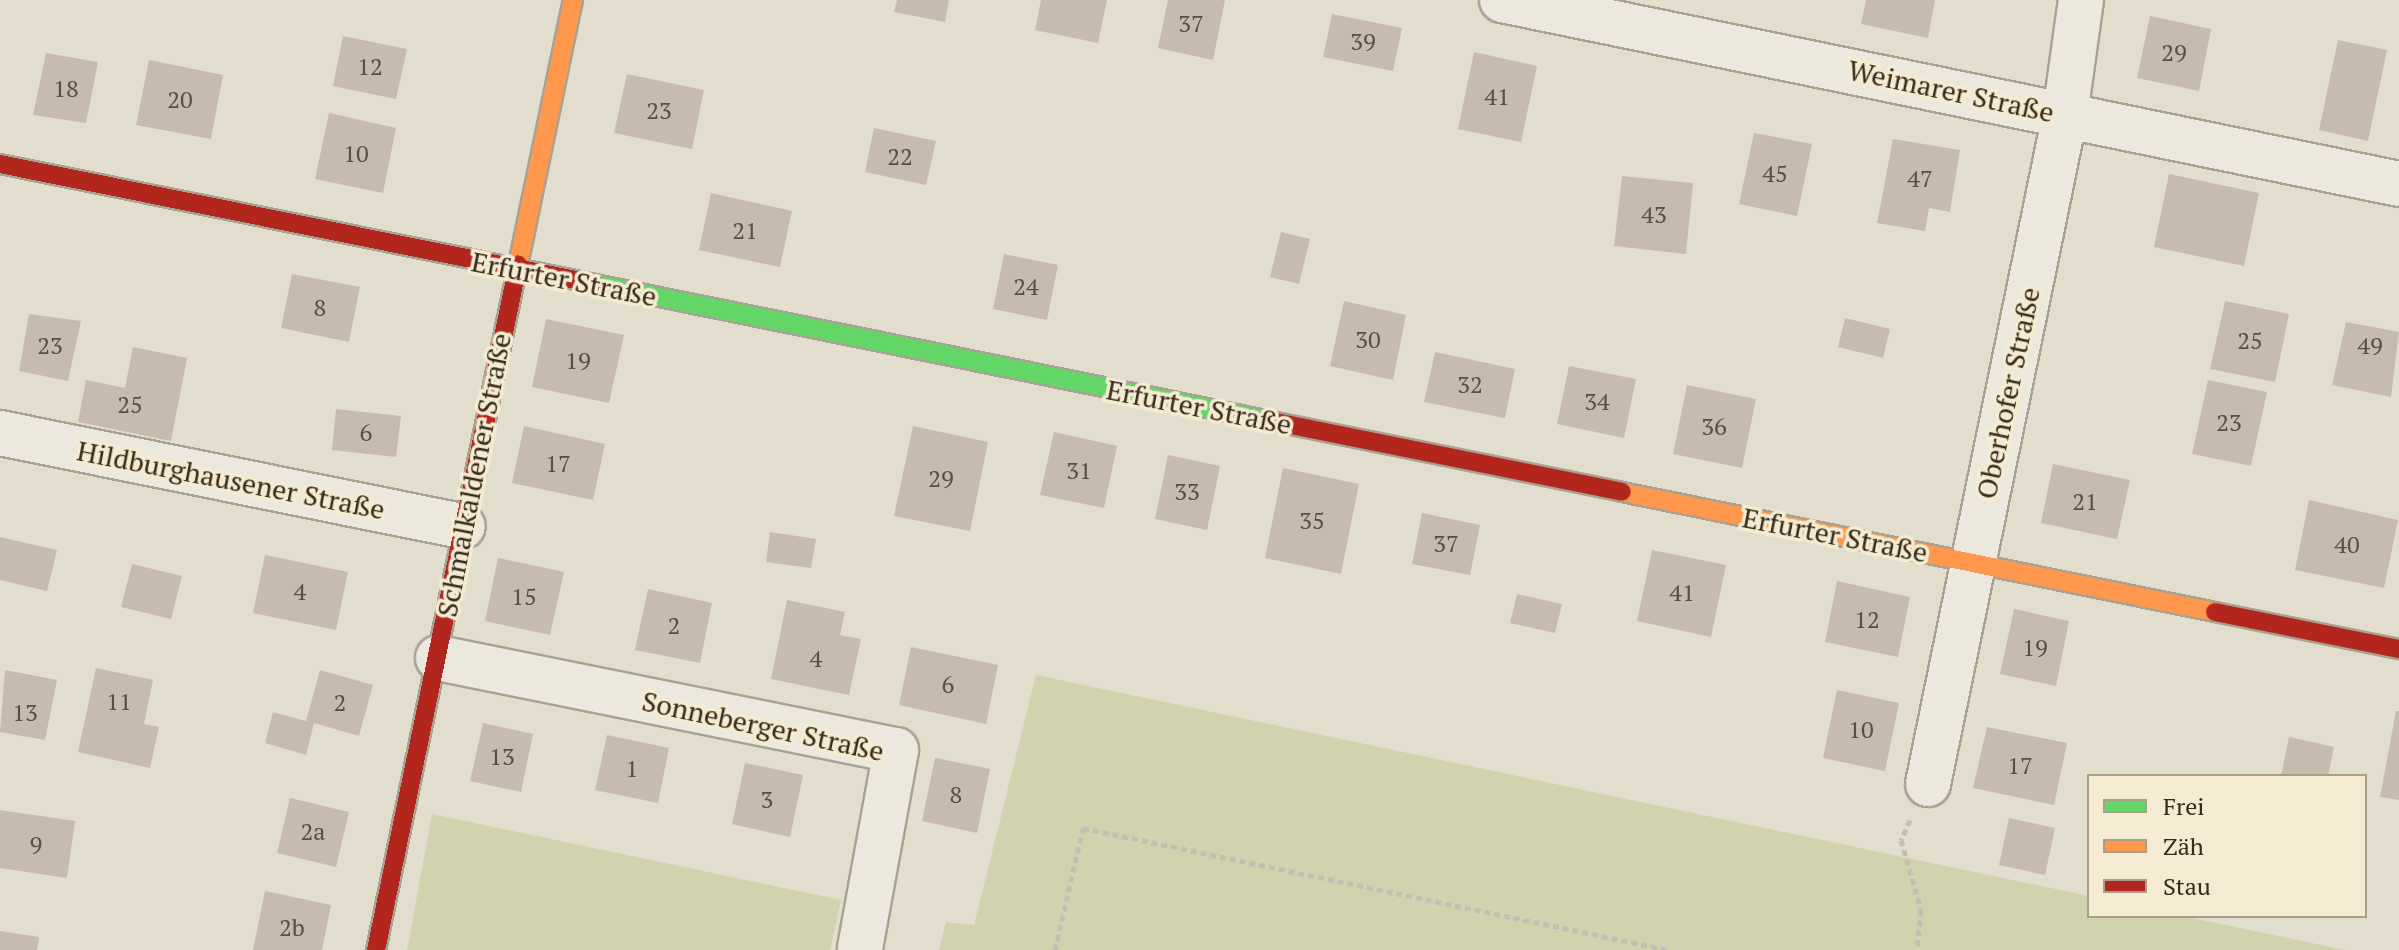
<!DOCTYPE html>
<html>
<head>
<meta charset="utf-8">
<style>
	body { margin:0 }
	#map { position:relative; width:2399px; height:950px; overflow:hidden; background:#e3ddcd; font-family:"PT Serif",serif }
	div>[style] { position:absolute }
	.green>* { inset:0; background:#d1d3af }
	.building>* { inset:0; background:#c7bbad }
	.path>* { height:5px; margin-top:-2.5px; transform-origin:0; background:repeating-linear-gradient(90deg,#c4beb4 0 6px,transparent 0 10px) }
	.roads { filter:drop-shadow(2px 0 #a8a295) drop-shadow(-2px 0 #a8a295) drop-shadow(0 2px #a8a295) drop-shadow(0 -2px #a8a295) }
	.street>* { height:44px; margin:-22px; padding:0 22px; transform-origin:22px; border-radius:22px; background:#ece8de }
	.fast>* { height:18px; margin:-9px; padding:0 9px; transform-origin:9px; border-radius:9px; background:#63d668 }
	.slow>* { height:18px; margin:-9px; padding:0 9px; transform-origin:9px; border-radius:9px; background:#ff974d }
	.jam>* { height:18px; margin:-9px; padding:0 9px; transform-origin:9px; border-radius:9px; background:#b3261e }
	span { translate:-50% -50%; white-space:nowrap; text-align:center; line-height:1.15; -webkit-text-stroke:7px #f4ebd2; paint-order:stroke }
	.number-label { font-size:24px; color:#5b4f42 }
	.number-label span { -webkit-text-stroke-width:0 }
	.street-label { font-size:28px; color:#372b1e }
	.legend { position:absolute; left:2087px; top:774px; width:280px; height:144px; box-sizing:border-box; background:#f4ebd2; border:2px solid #a89e8a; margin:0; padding:10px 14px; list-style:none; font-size:24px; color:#372b1e }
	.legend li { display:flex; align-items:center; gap:16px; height:40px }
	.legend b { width:40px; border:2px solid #a89e8a }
</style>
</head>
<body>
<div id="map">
	<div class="green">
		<i style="clip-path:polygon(1036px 675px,2089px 896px,2089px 916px,2183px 916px,2345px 950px,939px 950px,946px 922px,974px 925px)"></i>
		<i style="clip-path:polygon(432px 814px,841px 900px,830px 950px,407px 950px)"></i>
	</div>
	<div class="building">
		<i style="clip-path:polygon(897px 0,949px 0,945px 22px,894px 12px)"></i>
		<i style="clip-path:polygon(1041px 0,1107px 0,1098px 43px,1035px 30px)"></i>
		<i style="clip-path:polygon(1168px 0,1225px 0,1213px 60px,1158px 48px)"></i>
		<i style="clip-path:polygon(1866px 0,1935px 0,1928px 38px,1861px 24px)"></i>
		<i style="clip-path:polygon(1332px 14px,1402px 28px,1393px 71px,1323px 57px)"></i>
		<i style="clip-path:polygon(2150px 16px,2211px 29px,2199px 91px,2137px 78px)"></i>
		<i style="clip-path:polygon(343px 36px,407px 49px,396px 99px,333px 86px)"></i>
		<i style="clip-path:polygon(2338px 40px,2387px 50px,2368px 141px,2319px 130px)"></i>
		<i style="clip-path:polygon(1474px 52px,1537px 66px,1521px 142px,1458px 129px)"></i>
		<i style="clip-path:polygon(46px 53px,98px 62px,86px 123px,33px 115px)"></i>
		<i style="clip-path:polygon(149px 60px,223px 75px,211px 139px,136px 125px)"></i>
		<i style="clip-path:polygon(627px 74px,704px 90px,692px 149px,614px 133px)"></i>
		<i style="clip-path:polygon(329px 113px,396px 128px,383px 193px,315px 179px)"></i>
		<i style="clip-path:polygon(874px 128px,936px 141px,926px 185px,865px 172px)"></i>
		<i style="clip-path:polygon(1754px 133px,1812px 144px,1797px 216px,1739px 204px)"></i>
		<i style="clip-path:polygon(1893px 139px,1960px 150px,1950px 212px,1929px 208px,1925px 231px,1877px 223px)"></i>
		<i style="clip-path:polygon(2169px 174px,2259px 193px,2244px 266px,2154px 247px)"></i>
		<i style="clip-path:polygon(1622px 176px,1693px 183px,1686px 254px,1614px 246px)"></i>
		<i style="clip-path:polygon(711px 193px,792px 211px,780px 267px,699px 250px)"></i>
		<i style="clip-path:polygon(1281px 232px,1310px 239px,1299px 284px,1270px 277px)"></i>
		<i style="clip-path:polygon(1004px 254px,1058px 265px,1047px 320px,993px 309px)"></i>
		<i style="clip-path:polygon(292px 274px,360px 287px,349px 342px,281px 328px)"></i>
		<i style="clip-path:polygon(1344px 301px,1406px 315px,1393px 380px,1330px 366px)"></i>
		<i style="clip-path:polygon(2225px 301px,2289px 314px,2275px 382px,2210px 369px)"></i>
		<i style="clip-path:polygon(29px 314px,81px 321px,68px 381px,19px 371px)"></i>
		<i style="clip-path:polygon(1845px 318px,1890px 329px,1883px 358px,1838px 347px)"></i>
		<i style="clip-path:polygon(546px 319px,624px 335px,609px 403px,532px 387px)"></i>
		<i style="clip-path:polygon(2346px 322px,2399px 332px,2391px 397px,2332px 385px)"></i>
		<i style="clip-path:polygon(133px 347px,187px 358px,171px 441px,78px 422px,86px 380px,125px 388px)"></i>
		<i style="clip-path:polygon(1435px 352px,1515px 369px,1505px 418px,1424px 402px)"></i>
		<i style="clip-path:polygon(1569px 366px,1636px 379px,1624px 438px,1557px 424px)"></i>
		<i style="clip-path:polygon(2208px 380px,2267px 392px,2251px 466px,2192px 454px)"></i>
		<i style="clip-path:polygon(1687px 385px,1756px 399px,1742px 468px,1673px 454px)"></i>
		<i style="clip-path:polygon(336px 409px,401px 416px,396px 457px,332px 450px)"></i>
		<i style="clip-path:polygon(524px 426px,605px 444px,593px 500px,512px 483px)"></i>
		<i style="clip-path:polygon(913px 426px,988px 442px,970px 531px,894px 516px)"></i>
		<i style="clip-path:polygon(1054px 432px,1117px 446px,1104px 508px,1040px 495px)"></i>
		<i style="clip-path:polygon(1168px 455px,1220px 466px,1207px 530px,1155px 519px)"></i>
		<i style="clip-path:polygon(2053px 464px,2130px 480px,2117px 539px,2041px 523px)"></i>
		<i style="clip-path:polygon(1283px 468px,1359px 484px,1341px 574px,1265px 558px)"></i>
		<i style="clip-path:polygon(2309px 500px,2398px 520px,2384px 588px,2295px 570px)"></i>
		<i style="clip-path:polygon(1422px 513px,1480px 525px,1470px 575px,1412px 564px)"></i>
		<i style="clip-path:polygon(770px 532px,816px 539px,811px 568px,766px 562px)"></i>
		<i style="clip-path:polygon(0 537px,57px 550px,47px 591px,0 580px)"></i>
		<i style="clip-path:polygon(1652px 550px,1726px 565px,1711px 637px,1637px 621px)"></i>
		<i style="clip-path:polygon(265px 555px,348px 572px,336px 630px,253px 613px)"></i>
		<i style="clip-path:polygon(498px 558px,564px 572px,550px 635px,485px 621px)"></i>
		<i style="clip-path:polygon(132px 564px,182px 576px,171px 619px,121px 607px)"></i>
		<i style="clip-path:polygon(1837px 581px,1910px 597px,1898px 657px,1825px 642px)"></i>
		<i style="clip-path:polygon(648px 589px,712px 603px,700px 663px,635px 650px)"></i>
		<i style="clip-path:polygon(1517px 594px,1562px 604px,1555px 633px,1510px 623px)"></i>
		<i style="clip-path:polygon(787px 600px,845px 612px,840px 635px,861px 639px,849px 695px,771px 679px)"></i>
		<i style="clip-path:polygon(2014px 609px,2069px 621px,2056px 686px,2000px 674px)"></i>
		<i style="clip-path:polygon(911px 647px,998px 665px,986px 724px,899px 705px)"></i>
		<i style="clip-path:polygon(96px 668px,153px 680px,144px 724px,159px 727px,150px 768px,78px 752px)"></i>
		<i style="clip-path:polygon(5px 670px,57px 680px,45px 740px,0 732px)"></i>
		<i style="clip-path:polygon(320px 670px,373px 685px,359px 736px,314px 723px,306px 755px,265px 743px,273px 712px,306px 721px)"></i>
		<i style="clip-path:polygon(1837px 690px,1899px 703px,1885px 771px,1823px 758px)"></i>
		<i style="clip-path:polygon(2396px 711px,2399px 711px,2399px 800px,2380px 797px)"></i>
		<i style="clip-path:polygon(483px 723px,533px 734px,521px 792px,470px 781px)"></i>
		<i style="clip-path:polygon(1987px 727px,2067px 743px,2054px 805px,1973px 788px)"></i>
		<i style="clip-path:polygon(607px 735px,669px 748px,658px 803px,595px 790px)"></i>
		<i style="clip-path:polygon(2289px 737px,2334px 747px,2328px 776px,2281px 776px)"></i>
		<i style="clip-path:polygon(935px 758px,990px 769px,977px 833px,922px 821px)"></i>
		<i style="clip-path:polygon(745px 763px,803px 775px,790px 837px,732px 824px)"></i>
		<i style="clip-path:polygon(290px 798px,349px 812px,336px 867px,277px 853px)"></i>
		<i style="clip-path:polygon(0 810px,75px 821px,67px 878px,0 868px)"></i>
		<i style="clip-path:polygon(2009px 818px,2055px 828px,2045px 875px,1999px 865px)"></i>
		<i style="clip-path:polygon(265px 891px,331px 905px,322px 950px,253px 950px)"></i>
		<i style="clip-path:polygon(0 931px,39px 937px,37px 950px,0 950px)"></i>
	</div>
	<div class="path">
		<i style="left:1910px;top:820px;width:22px;rotate:114deg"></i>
		<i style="left:1901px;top:840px;width:73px;rotate:74.1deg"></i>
		<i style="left:1921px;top:910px;width:40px;rotate:95.7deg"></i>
		<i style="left:1055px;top:950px;width:125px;rotate:-77.1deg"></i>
		<i style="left:1083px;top:828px;width:599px;rotate:11.76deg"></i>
	</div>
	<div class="roads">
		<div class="street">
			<i style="left:1502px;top:0;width:916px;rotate:11.59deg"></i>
			<i style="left:0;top:433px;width:472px;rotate:11.4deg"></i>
			<i style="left:438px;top:658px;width:467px;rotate:11.4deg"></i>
			<i style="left:896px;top:750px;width:202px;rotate:100.3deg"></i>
			<i style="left:1928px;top:784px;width:683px;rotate:-78.43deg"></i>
			<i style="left:2065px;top:115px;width:116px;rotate:-82.1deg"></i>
		</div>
		<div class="fast">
			<i style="left:595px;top:284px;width:685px;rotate:11.46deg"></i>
		</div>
		<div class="slow">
			<i style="left:518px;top:265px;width:271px;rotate:-78.3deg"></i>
			<i style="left:1622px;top:492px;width:605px;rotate:11.44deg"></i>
		</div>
		<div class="jam">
			<i style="left:0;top:164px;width:607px;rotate:11.4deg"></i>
			<i style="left:1266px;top:420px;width:363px;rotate:11.4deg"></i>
			<i style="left:2215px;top:612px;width:188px;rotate:11.4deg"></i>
			<i style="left:376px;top:950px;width:700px;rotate:-78.29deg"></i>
		</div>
	</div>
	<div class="number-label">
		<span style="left:1191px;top:24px">37</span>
		<span style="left:1363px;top:42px">39</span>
		<span style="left:2174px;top:53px">29</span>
		<span style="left:370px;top:67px">12</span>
		<span style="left:66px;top:89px">18</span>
		<span style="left:1497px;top:97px">41</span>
		<span style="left:180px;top:100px">20</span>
		<span style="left:659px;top:111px">23</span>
		<span style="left:356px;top:154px">10</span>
		<span style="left:900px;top:157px">22</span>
		<span style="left:1775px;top:174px">45</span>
		<span style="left:1920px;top:179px">47</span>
		<span style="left:1654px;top:215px">43</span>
		<span style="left:745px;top:231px">21</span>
		<span style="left:1026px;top:287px">24</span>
		<span style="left:320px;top:308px">8</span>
		<span style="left:1368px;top:340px">30</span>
		<span style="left:2250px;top:341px">25</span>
		<span style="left:50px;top:346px">23</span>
		<span style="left:2370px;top:346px">49</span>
		<span style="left:578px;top:361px">19</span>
		<span style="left:1470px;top:385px">32</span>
		<span style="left:1597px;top:402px">34</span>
		<span style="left:130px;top:405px">25</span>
		<span style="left:2229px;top:423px">23</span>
		<span style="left:1714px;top:427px">36</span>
		<span style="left:366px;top:433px">6</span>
		<span style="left:558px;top:464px">17</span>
		<span style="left:1079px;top:471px">31</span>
		<span style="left:941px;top:479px">29</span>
		<span style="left:1187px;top:492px">33</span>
		<span style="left:2085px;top:502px">21</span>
		<span style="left:1312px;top:521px">35</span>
		<span style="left:1446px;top:544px">37</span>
		<span style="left:2347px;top:545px">40</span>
		<span style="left:300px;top:592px">4</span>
		<span style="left:1682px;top:593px">41</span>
		<span style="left:524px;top:597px">15</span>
		<span style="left:1867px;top:620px">12</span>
		<span style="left:674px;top:626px">2</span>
		<span style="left:2035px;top:648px">19</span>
		<span style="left:816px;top:659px">4</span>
		<span style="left:948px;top:685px">6</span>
		<span style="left:119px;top:702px">11</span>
		<span style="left:340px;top:703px">2</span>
		<span style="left:25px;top:713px">13</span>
		<span style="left:1861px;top:730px">10</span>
		<span style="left:502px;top:757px">13</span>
		<span style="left:2020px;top:766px">17</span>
		<span style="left:632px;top:769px">1</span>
		<span style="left:956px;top:795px">8</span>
		<span style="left:767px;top:800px">3</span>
		<span style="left:313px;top:832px">2a</span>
		<span style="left:36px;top:845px">9</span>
		<span style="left:292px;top:928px">2b</span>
	</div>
	<div class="street-label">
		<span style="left:1951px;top:91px;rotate:12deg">Weimarer Straße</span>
		<span style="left:564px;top:279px;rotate:11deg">Erfurter Straße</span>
		<span style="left:2008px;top:393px;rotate:-78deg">Oberhofer Straße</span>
		<span style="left:1199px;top:407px;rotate:11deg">Erfurter Straße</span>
		<span style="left:474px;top:475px;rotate:-79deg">Schmalkaldener Straße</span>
		<span style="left:231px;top:480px;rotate:11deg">Hildburghausener Straße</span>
		<span style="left:1835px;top:535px;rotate:11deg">Erfurter Straße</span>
		<span style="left:763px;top:726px;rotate:12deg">Sonneberger Straße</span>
	</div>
	<ul class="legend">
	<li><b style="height:10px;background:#63d668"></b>Frei</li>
	<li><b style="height:10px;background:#ff974d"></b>Zäh</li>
	<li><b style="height:10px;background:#b3261e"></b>Stau</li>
	</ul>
</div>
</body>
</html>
